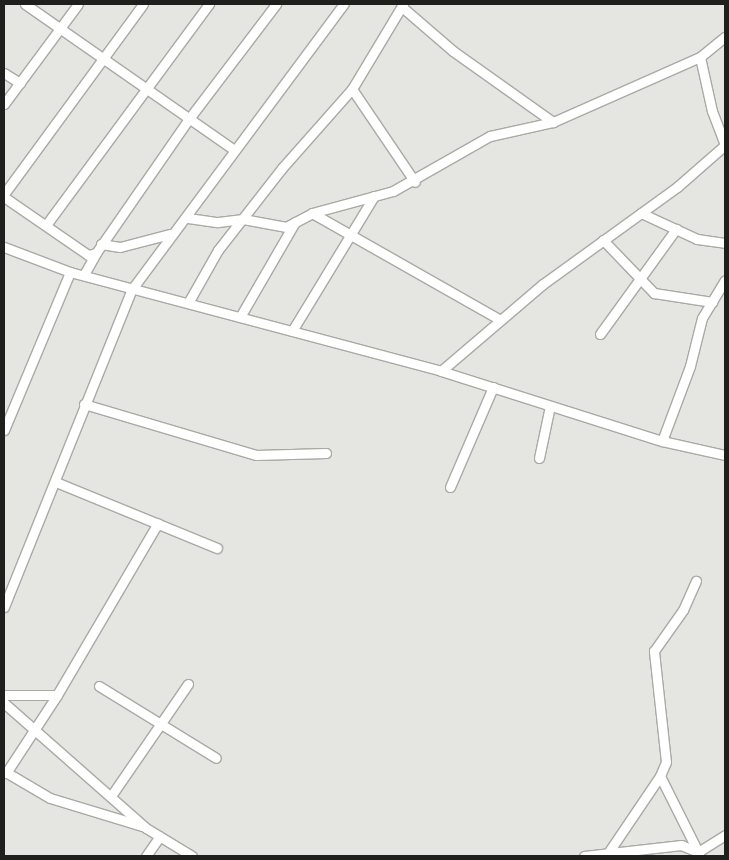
<!DOCTYPE html>
<html>
<head>
<meta charset="utf-8">
<style>
	body { margin:0 }
	#map { position:relative; width:729px; height:860px; overflow:hidden; background:#e5e6e1; font-family:"Public Sans",sans-serif }
	div>[style] { position:absolute }
	.roads { filter:drop-shadow(1px 0 #a9aaa5) drop-shadow(-1px 0 #a9aaa5) drop-shadow(0 1px #a9aaa5) drop-shadow(0 -1px #a9aaa5) }
	.minor>* { height:9px; margin:-4.5px; padding:0 4.5px; transform-origin:4.5px; border-radius:4.5px; background:#fff }
	span { translate:-50% -50%; white-space:nowrap; text-align:center; line-height:1.15; -webkit-text-stroke:5px #fff; paint-order:stroke }
	.frame { position:absolute; inset:0; border:5px solid #1f201e; pointer-events:none }
</style>
</head>
<body>
<div id="map">
	<div class="roads">
		<div class="minor">
			<i style="left:25px;top:4px;width:255px;rotate:34.9deg"></i>
			<i style="left:402px;top:7px;width:67px;rotate:40.8deg"></i>
			<i style="left:453px;top:51px;width:123px;rotate:35.4deg"></i>
			<i style="left:700px;top:57px;width:55px;rotate:77.5deg"></i>
			<i style="left:712px;top:111px;width:36px;rotate:69deg"></i>
			<i style="left:4px;top:73px;width:19px;rotate:32deg"></i>
			<i style="left:352px;top:89px;width:112px;rotate:55.9deg"></i>
			<i style="left:4px;top:104px;width:124px;rotate:-53.5deg"></i>
			<i style="left:4px;top:194px;width:235px;rotate:-53.8deg"></i>
			<i style="left:4px;top:197px;width:102px;rotate:34.6deg"></i>
			<i style="left:88px;top:255px;width:8px;rotate:-14deg"></i>
			<i style="left:96px;top:253px;width:25px;rotate:119deg"></i>
			<i style="left:312px;top:213px;width:216px;rotate:29.6deg"></i>
			<i style="left:641px;top:213px;width:62px;rotate:24.9deg"></i>
			<i style="left:697px;top:239px;width:28px;rotate:8deg"></i>
			<i style="left:188px;top:218px;width:30px;rotate:8deg"></i>
			<i style="left:218px;top:222px;width:25px;rotate:-7deg"></i>
			<i style="left:243px;top:219px;width:44px;rotate:10.5deg"></i>
			<i style="left:286px;top:227px;width:30px;rotate:-28deg"></i>
			<i style="left:312px;top:213px;width:84px;rotate:-15.2deg"></i>
			<i style="left:393px;top:191px;width:112px;rotate:-29.6deg"></i>
			<i style="left:490px;top:136px;width:65px;rotate:-12.5deg"></i>
			<i style="left:553px;top:122px;width:161px;rotate:-23.9deg"></i>
			<i style="left:700px;top:57px;width:32px;rotate:-39deg"></i>
			<i style="left:46px;top:225px;width:275px;rotate:-53.6deg"></i>
			<i style="left:603px;top:240px;width:74px;rotate:46.1deg"></i>
			<i style="left:654px;top:293px;width:59px;rotate:8.8deg"></i>
			<i style="left:101px;top:244px;width:19px;rotate:9deg"></i>
			<i style="left:120px;top:247px;width:52px;rotate:-14.6deg"></i>
			<i style="left:4px;top:247px;width:71px;rotate:20.7deg"></i>
			<i style="left:70px;top:272px;width:384px;rotate:14.9deg"></i>
			<i style="left:441px;top:371px;width:232px;rotate:17.6deg"></i>
			<i style="left:662px;top:441px;width:65px;rotate:12.5deg"></i>
			<i style="left:96px;top:253px;width:162px;rotate:-55.3deg"></i>
			<i style="left:188px;top:120px;width:146px;rotate:-52.8deg"></i>
			<i style="left:188px;top:303px;width:61px;rotate:-60.5deg"></i>
			<i style="left:218px;top:250px;width:104px;rotate:-52deg"></i>
			<i style="left:282px;top:168px;width:106px;rotate:-48.5deg"></i>
			<i style="left:352px;top:89px;width:99px;rotate:-59deg"></i>
			<i style="left:240px;top:317px;width:110px;rotate:-59.9deg"></i>
			<i style="left:292px;top:331px;width:158px;rotate:-58.7deg"></i>
			<i style="left:600px;top:334px;width:130px;rotate:-54.1deg"></i>
			<i style="left:441px;top:371px;width:134px;rotate:-40.5deg"></i>
			<i style="left:543px;top:284px;width:165px;rotate:-35.9deg"></i>
			<i style="left:677px;top:187px;width:64px;rotate:-41.2deg"></i>
			<i style="left:84px;top:404px;width:179px;rotate:16.5deg"></i>
			<i style="left:256px;top:455px;width:70px;rotate:-1.6deg"></i>
			<i style="left:4px;top:430px;width:171px;rotate:-67.3deg"></i>
			<i style="left:662px;top:441px;width:80px;rotate:-69.5deg"></i>
			<i style="left:690px;top:366px;width:49px;rotate:-76deg"></i>
			<i style="left:702px;top:318px;width:44px;rotate:-58.8deg"></i>
			<i style="left:539px;top:458px;width:53px;rotate:-78.1deg"></i>
			<i style="left:56px;top:482px;width:174px;rotate:22.3deg"></i>
			<i style="left:450px;top:487px;width:109px;rotate:-66.7deg"></i>
			<i style="left:4px;top:607px;width:343px;rotate:-68.1deg"></i>
			<i style="left:132px;top:289px;width:355px;rotate:-53.4deg"></i>
			<i style="left:99px;top:686px;width:137px;rotate:31.6deg"></i>
			<i style="left:4px;top:695px;width:53px"></i>
			<i style="left:57px;top:695px;width:199px;rotate:-59.6deg"></i>
			<i style="left:4px;top:703px;width:189px;rotate:41.4deg"></i>
			<i style="left:146px;top:828px;width:54px;rotate:31.3deg"></i>
			<i style="left:4px;top:771px;width:53px;rotate:30.4deg"></i>
			<i style="left:50px;top:798px;width:96px;rotate:16.9deg"></i>
			<i style="left:6px;top:773px;width:93px;rotate:-56.8deg"></i>
			<i style="left:660px;top:776px;width:87px;rotate:63.4deg"></i>
			<i style="left:111px;top:796px;width:136px;rotate:-55.5deg"></i>
			<i style="left:608px;top:853px;width:93px;rotate:-56deg"></i>
			<i style="left:660px;top:776px;width:15px;rotate:-67deg"></i>
			<i style="left:666px;top:762px;width:112px;rotate:-96.2deg"></i>
			<i style="left:654px;top:651px;width:50px;rotate:-54.7deg"></i>
			<i style="left:683px;top:610px;width:32px;rotate:-66deg"></i>
			<i style="left:146px;top:856px;width:24px;rotate:-55deg"></i>
			<i style="left:584px;top:856px;width:98px;rotate:-6.5deg"></i>
			<i style="left:681px;top:845px;width:18px;rotate:22deg"></i>
			<i style="left:698px;top:852px;width:32px;rotate:-32deg"></i>
		</div>
	</div>
	<div class="frame"></div>
</div>
</body>
</html>
